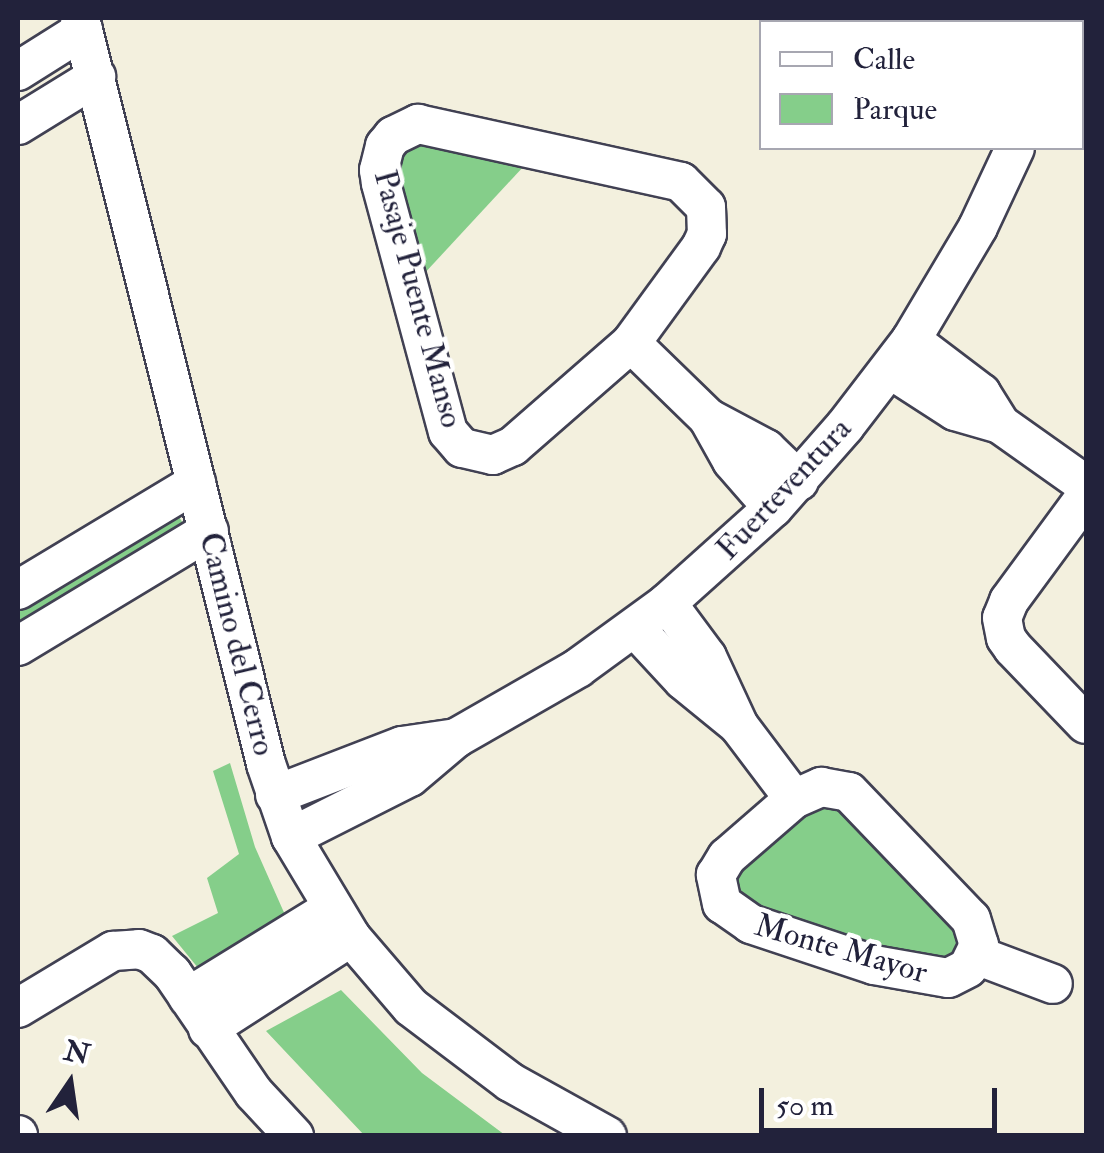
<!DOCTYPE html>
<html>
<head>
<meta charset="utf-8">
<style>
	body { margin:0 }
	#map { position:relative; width:1104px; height:1153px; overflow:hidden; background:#f3f0de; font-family:"IM FELL Double Pica",serif }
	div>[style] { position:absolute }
	.green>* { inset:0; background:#85ce8a }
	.roads { filter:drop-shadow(2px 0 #414153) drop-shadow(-2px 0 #414153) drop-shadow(0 2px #414153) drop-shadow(0 -2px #414153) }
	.minor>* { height:38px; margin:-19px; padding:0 19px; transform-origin:19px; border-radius:19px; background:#fff }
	span { translate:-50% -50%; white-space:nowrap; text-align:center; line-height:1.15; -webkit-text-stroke:9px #fff; paint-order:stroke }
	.street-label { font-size:32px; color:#22223b }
	.frame { position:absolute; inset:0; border:20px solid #22223b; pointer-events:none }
	.legend { position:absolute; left:759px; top:20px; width:325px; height:130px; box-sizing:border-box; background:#fff; border:2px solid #a7a7b1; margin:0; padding:12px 18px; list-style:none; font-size:30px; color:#22223b }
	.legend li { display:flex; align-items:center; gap:20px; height:50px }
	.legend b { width:50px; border:2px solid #a7a7b1 }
	.north { position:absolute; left:20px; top:1033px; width:100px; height:100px; -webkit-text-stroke:8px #fff; paint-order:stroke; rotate:13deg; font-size:28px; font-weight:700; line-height:40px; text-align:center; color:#22223b }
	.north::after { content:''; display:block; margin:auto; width:35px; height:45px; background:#22223b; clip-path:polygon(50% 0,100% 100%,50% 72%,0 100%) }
	.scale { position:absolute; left:759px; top:1088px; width:238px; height:45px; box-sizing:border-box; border:5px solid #22223b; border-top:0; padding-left:12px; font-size:30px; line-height:35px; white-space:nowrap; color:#22223b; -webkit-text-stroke:8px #fff; paint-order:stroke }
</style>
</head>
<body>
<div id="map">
	<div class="green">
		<i style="clip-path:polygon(421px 139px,524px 166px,422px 276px,398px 167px,405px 145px)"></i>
		<i style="clip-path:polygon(176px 512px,186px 528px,18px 635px,18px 612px)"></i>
		<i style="clip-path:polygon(230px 763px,255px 847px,286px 917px,203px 974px,172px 936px,218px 913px,207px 878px,239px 854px,213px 771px)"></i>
		<i style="clip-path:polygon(812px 802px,847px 810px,960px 930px,958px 958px,925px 963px,739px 901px,726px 878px)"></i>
		<i style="clip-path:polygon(341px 990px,422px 1073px,505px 1135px,364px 1135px,266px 1031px)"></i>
	</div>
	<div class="roads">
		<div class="minor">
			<i style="left:80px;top:18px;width:769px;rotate:76deg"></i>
			<i style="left:266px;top:764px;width:77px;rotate:71.1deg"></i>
			<i style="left:291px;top:837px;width:117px;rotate:59deg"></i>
			<i style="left:351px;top:937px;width:92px;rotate:49.4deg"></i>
			<i style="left:411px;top:1007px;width:124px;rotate:37.1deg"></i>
			<i style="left:510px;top:1082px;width:111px;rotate:29.1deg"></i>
			<i style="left:1082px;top:34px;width:4px;rotate:27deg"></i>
			<i style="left:18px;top:71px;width:77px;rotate:-32.2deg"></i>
			<i style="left:418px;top:124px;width:269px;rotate:12.4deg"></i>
			<i style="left:681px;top:182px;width:35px;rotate:45deg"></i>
			<i style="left:706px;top:207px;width:27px;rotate:88deg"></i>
			<i style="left:707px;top:234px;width:14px;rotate:115deg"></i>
			<i style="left:701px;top:247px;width:119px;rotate:126.1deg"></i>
			<i style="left:631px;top:343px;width:157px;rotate:138.9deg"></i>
			<i style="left:513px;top:446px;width:22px;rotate:156deg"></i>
			<i style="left:493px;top:455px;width:32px;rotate:-167deg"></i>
			<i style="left:462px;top:448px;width:21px;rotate:-131deg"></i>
			<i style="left:448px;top:432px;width:258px;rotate:-105.1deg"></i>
			<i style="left:381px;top:183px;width:13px;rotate:-99deg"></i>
			<i style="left:379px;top:170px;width:25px;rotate:-76deg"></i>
			<i style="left:385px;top:146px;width:13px;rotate:-51deg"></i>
			<i style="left:393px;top:136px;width:28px;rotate:-26deg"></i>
			<i style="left:18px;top:125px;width:92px;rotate:-31.6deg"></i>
			<i style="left:911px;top:340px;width:88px;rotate:37.1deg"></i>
			<i style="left:981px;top:393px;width:36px;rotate:58deg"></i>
			<i style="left:631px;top:343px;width:107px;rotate:44.2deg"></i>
			<i style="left:708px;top:418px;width:66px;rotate:28.1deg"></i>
			<i style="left:766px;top:449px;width:46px;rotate:44.1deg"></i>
			<i style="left:890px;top:369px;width:77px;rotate:32.9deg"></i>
			<i style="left:955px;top:411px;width:47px;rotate:16.1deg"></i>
			<i style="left:1000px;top:424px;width:105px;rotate:35.3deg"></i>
			<i style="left:708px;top:418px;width:49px;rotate:60.8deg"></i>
			<i style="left:732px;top:461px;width:62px;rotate:48.9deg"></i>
			<i style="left:1086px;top:496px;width:130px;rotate:126.3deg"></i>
			<i style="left:1009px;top:601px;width:18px;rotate:112deg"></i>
			<i style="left:1002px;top:618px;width:20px;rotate:79deg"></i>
			<i style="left:1006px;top:638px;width:12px;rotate:55deg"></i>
			<i style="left:1013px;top:648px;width:105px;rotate:46.2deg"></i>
			<i style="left:18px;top:590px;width:208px;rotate:-31deg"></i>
			<i style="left:667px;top:603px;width:67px;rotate:53.5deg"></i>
			<i style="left:707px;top:657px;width:76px;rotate:65.1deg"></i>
			<i style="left:739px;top:726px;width:91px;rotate:53deg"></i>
			<i style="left:635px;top:628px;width:71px;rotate:47.3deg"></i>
			<i style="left:683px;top:680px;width:70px;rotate:39.2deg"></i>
			<i style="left:18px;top:646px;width:223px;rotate:-31.1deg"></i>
			<i style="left:821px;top:787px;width:28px;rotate:10deg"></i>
			<i style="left:849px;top:792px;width:176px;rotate:46.2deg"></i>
			<i style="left:971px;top:919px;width:27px;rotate:73deg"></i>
			<i style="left:979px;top:945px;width:25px;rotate:116deg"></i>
			<i style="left:968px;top:968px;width:22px;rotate:153deg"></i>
			<i style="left:948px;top:978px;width:75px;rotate:-170deg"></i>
			<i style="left:874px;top:965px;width:130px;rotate:-161.6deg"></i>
			<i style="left:751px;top:924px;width:35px;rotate:-145deg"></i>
			<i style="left:722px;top:904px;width:30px;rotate:-102deg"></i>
			<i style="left:716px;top:875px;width:21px;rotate:-59deg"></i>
			<i style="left:727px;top:857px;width:89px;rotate:-40.9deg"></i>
			<i style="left:794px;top:799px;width:30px;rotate:-24deg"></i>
			<i style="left:275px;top:795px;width:136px;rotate:-21.1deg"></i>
			<i style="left:402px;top:746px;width:55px;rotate:-8.4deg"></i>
			<i style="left:291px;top:837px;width:133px;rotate:-26.8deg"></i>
			<i style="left:410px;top:777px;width:60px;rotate:-40.3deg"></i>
			<i style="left:456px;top:738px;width:141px;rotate:-29.8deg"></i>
			<i style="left:578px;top:668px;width:110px;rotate:-36.1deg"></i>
			<i style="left:667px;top:603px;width:142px;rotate:-41.9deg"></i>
			<i style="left:773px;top:508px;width:109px;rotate:-48.7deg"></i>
			<i style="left:845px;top:426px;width:108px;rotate:-52.5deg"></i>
			<i style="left:911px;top:340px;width:131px;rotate:-59.3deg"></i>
			<i style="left:978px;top:227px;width:87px;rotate:-64.9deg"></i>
			<i style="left:976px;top:955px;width:82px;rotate:20.6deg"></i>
			<i style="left:188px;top:997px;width:168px;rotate:-31.6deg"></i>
			<i style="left:18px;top:1008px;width:111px;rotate:-31deg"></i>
			<i style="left:113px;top:951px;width:26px;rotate:-4deg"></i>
			<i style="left:139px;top:949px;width:14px;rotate:21deg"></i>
			<i style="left:152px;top:954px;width:28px;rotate:44deg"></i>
			<i style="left:172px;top:973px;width:145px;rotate:55.7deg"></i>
			<i style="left:254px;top:1093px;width:59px;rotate:47.1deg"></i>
			<i style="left:208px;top:1029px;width:170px;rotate:-32.8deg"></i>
			<i style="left:18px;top:1135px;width:1px;rotate:90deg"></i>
		</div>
	</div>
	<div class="street-label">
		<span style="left:418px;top:299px;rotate:75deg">Pasaje Puente Manso</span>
		<span style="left:784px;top:489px;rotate:-47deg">Fuerteventura</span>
		<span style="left:237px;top:644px;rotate:76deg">Camino del Cerro</span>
		<span style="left:841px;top:949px;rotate:16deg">Monte Mayor</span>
	</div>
	<div class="frame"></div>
	<ul class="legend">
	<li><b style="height:12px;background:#fff"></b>Calle</li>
	<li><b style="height:28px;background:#85ce8a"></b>Parque</li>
	</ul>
	<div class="north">N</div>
	<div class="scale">50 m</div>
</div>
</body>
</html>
